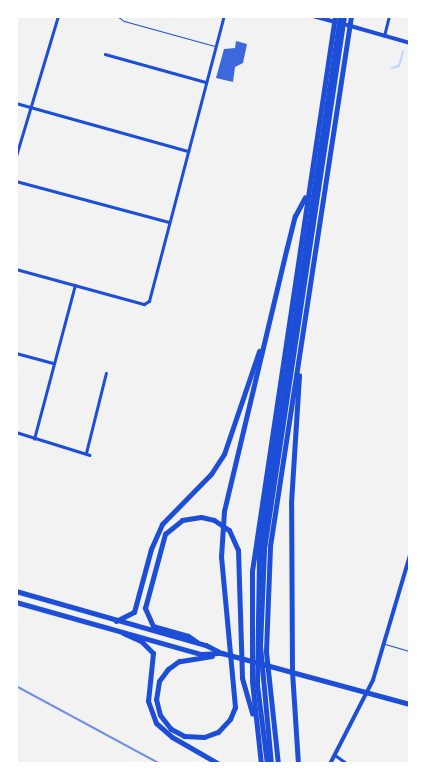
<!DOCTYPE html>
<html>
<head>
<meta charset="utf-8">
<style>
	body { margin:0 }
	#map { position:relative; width:426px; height:780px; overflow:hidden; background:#f2f2f2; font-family:"Sofia Sans Condensed",sans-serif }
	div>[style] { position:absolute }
	.stream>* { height:2px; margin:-1px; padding:0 1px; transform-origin:1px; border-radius:1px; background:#bfd3fe }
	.building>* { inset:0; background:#3d67dc }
	.service>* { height:1px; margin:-0.5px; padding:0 0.5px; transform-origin:0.5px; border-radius:0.5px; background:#1d4ed8 }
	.minor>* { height:2.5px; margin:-1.25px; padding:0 1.25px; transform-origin:1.25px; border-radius:1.25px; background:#1d4ed8 }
	.secondary>* { height:4px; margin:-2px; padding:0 2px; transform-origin:2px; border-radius:2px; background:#1d4ed8 }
	.primary>* { height:4.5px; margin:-2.25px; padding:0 2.25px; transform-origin:2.25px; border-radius:2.25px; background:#1d4ed8 }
	.motorway>* { height:5px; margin:-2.5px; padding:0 2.5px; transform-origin:2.5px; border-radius:2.5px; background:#1d4ed8 }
	.rail>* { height:2px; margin:-1px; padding:0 1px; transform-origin:1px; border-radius:1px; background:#7290e2 }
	span { translate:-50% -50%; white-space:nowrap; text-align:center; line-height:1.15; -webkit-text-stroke:4.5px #fff; paint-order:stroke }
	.frame { position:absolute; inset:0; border:18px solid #fff; pointer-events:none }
</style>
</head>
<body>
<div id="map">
	<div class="stream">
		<i style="left:392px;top:68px;width:7px;rotate:-16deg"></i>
		<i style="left:399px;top:66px;width:15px;rotate:-74deg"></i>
	</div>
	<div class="building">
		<i style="clip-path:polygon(236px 41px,247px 44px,243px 63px,235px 67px,233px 82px,216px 78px,224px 49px,235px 48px)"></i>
	</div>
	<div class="service">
		<i style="left:117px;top:16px;width:9px;rotate:36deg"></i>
		<i style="left:124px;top:21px;width:94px;rotate:15.4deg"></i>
		<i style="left:385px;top:644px;width:26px;rotate:16deg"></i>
	</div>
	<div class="minor">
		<i style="left:384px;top:36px;width:21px;rotate:-76deg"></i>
		<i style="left:105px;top:54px;width:105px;rotate:15.5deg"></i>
		<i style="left:16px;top:103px;width:179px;rotate:15.6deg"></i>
		<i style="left:16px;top:156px;width:146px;rotate:-73.3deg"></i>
		<i style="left:16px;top:181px;width:158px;rotate:15deg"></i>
		<i style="left:16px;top:269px;width:133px;rotate:15.3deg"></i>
		<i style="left:144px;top:304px;width:6px;rotate:-31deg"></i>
		<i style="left:149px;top:301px;width:295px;rotate:-75.3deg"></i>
		<i style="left:16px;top:353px;width:38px;rotate:15deg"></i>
		<i style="left:16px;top:432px;width:77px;rotate:17.3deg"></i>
		<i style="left:34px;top:439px;width:159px;rotate:-75.1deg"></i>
		<i style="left:86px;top:453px;width:82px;rotate:-76deg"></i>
		<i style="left:335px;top:755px;width:16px;rotate:35deg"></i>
	</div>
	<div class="secondary">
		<i style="left:313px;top:16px;width:23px;rotate:15deg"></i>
		<i style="left:347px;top:25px;width:66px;rotate:15.9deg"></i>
		<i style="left:330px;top:764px;width:94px;rotate:-62.9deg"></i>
		<i style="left:373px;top:680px;width:130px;rotate:-73.5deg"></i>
	</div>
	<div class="primary">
		<i style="left:16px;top:591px;width:198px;rotate:15.9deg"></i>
		<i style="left:206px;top:645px;width:18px;rotate:27deg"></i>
		<i style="left:222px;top:653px;width:195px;rotate:15.2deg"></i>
		<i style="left:16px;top:602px;width:192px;rotate:15.7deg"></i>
		<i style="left:201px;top:654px;width:21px;rotate:-3deg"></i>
	</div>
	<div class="motorway">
		<i style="left:116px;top:621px;width:20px;rotate:-27deg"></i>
		<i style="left:134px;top:612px;width:65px;rotate:-74.9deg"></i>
		<i style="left:151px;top:549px;width:27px;rotate:-66deg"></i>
		<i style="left:162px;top:524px;width:70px;rotate:-45.6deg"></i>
		<i style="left:211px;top:474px;width:24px;rotate:-57deg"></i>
		<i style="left:224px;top:454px;width:109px;rotate:-71.2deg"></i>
		<i style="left:123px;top:633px;width:20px;rotate:24deg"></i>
		<i style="left:141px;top:641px;width:17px;rotate:45deg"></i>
		<i style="left:153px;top:653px;width:48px;rotate:95.9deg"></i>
		<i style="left:148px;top:701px;width:23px;rotate:70deg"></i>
		<i style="left:156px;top:723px;width:21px;rotate:41deg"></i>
		<i style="left:172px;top:737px;width:54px;rotate:29.9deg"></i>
		<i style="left:197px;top:642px;width:11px;rotate:-146deg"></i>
		<i style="left:188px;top:636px;width:36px;rotate:-164deg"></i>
		<i style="left:153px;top:626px;width:20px;rotate:-114deg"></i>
		<i style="left:145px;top:608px;width:77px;rotate:-74.9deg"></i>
		<i style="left:165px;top:534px;width:22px;rotate:-39deg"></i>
		<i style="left:182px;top:520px;width:19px;rotate:-9deg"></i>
		<i style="left:201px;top:517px;width:13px;rotate:13deg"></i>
		<i style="left:214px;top:520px;width:18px;rotate:34deg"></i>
		<i style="left:229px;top:530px;width:22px;rotate:66deg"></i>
		<i style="left:238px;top:550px;width:128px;rotate:88.2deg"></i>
		<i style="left:242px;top:678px;width:37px;rotate:74deg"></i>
		<i style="left:212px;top:656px;width:33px;rotate:171deg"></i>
		<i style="left:179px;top:661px;width:14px;rotate:144deg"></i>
		<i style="left:168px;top:669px;width:15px;rotate:127deg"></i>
		<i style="left:159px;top:681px;width:18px;rotate:99deg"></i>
		<i style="left:156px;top:699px;width:16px;rotate:76deg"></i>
		<i style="left:160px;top:715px;width:18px;rotate:52deg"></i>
		<i style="left:171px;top:729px;width:15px;rotate:28deg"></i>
		<i style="left:184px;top:736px;width:20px;rotate:3deg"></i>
		<i style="left:204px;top:737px;width:15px;rotate:-20deg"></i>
		<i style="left:218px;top:732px;width:18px;rotate:-47deg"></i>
		<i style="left:230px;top:719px;width:13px;rotate:-67deg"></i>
		<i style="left:235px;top:707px;width:151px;rotate:-95.3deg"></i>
		<i style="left:221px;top:557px;width:46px;rotate:-86.3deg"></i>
		<i style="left:224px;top:511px;width:271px;rotate:-76.6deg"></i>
		<i style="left:287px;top:247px;width:32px;rotate:-76deg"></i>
		<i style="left:295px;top:216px;width:21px;rotate:-62deg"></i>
		<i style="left:261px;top:764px;width:83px;rotate:-96.2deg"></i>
		<i style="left:252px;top:681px;width:110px;rotate:-90deg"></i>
		<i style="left:252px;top:571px;width:561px;rotate:-81.49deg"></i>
		<i style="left:267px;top:764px;width:80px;rotate:-97.2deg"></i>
		<i style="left:257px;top:685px;width:131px;rotate:-89.1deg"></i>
		<i style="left:259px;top:554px;width:544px;rotate:-81.44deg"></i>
		<i style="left:271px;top:764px;width:119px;rotate:-95.3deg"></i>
		<i style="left:260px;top:646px;width:97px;rotate:-87.6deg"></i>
		<i style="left:264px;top:549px;width:539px;rotate:-81.46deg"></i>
		<i style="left:278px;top:764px;width:114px;rotate:-96.1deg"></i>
		<i style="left:266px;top:651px;width:105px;rotate:-87.8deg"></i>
		<i style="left:270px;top:546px;width:536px;rotate:-81.31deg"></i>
		<i style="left:298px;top:764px;width:92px;rotate:-93.7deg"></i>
		<i style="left:292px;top:672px;width:169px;rotate:-90.3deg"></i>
		<i style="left:291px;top:503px;width:128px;rotate:-86.4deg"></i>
	</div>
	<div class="rail">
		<i style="left:16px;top:686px;width:164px;rotate:28.4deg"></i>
	</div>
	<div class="frame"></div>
</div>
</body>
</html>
